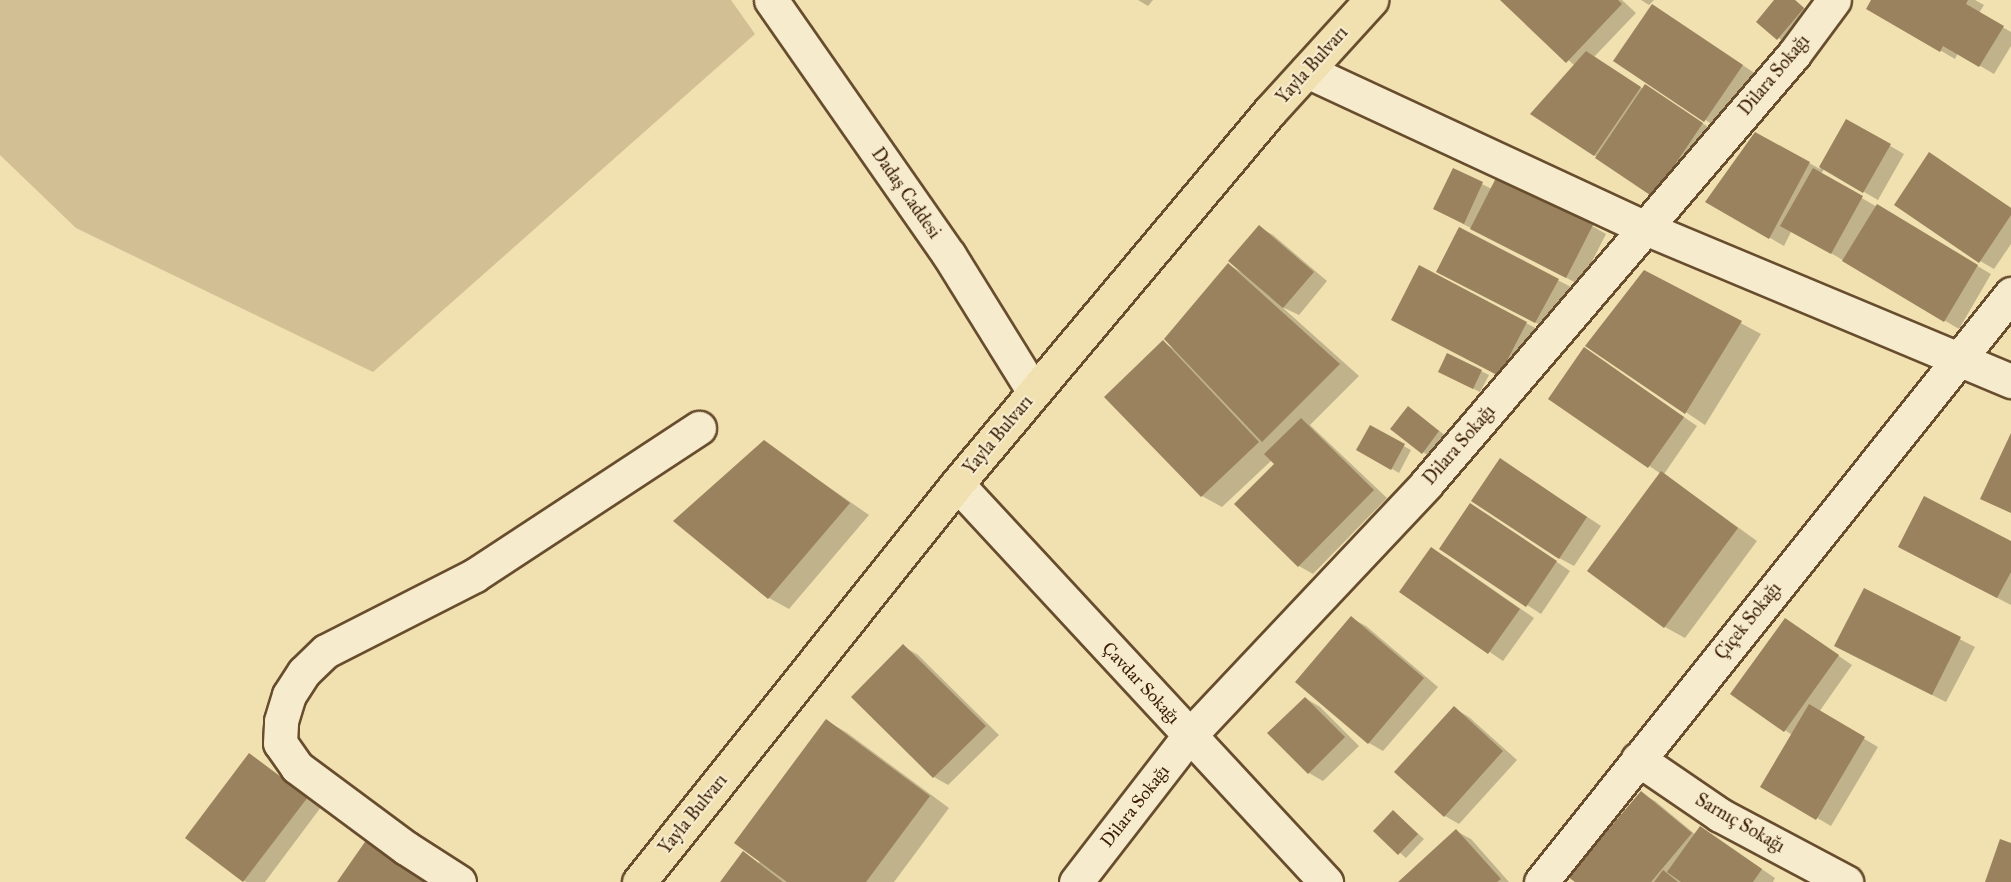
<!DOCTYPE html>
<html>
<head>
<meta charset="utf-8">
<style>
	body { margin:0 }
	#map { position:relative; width:2011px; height:882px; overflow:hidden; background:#f1e0b0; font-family:"IM FELL Great Primer",serif }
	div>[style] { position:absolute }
	.green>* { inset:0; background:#d2bf93 }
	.shadow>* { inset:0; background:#0003 }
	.building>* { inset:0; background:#99825d }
	.roads { filter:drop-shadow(2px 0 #674d2e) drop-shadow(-2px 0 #674d2e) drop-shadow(0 2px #674d2e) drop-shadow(0 -2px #674d2e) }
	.minor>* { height:33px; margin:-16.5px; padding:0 16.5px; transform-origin:16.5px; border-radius:16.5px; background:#f6ebcc }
	.major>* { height:33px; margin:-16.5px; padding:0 16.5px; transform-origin:16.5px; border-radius:16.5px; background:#f1e0b0 }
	span { translate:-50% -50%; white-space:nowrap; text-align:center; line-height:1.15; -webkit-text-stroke:4.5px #f6ebcc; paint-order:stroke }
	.street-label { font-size:18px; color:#391c03 }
</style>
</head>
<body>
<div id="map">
	<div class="green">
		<i style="clip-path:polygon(0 0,731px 0,755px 34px,373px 372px,76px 228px,0 155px)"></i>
	</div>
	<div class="shadow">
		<i style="clip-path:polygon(1138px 0,1153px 0,1148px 6px)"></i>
		<i style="clip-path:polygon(1502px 0,1622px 0,1636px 13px,1594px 57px,1643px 89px,1659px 94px,1717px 133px,1668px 204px,1532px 114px,1575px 66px)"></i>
		<i style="clip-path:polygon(1641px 0,1654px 0,1649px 5px)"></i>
		<i style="clip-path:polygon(1776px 0,1795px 0,1810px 13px,1785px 43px,1758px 22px)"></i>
		<i style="clip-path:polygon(1873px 0,1975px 0,1984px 5px,1979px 13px,2011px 32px,2011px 46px,1994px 74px,1958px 53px,1955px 59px,1868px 8px)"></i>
		<i style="clip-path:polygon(1666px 14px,1756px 74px,1719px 129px,1616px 60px)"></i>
		<i style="clip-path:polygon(1847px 121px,1904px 154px,1878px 200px,1824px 169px,1821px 174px,1991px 274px,1959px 329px,1792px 230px,1784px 246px,1707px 201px,1756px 134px,1820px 169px)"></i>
		<i style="clip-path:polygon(1930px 154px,2011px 208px,2011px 244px,1994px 269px,1980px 261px)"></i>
		<i style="clip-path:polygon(1453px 170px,1492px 189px,1592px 226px,1606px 234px,1580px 285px,1442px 213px)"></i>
		<i style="clip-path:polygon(1259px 227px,1273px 235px,1327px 281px,1299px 315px,1282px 307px,1359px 376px,1310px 425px,1387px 498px,1313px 574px,1299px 566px,1276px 464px,1272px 460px,1222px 507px,1202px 496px,1163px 342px,1174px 349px,1229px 265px,1241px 272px)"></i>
		<i style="clip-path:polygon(1459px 229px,1573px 288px,1550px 330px,1452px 279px)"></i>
		<i style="clip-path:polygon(1644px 271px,1761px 334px,1705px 425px,1587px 346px)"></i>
		<i style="clip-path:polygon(1526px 323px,1541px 331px,1514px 383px,1407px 327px)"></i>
		<i style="clip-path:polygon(1448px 355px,1489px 375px,1480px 392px,1447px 376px)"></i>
		<i style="clip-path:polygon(1598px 358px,1697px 426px,1664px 474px,1757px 541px,1685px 638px,1665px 627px,1661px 474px,1550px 398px)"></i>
		<i style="clip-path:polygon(1415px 412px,1446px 436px,1430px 457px,1423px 452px)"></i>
		<i style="clip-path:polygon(1370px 428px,1411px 450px,1399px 473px,1358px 449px)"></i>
		<i style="clip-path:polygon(764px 442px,869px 515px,789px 609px,769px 598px,675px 521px)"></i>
		<i style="clip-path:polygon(1514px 468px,1601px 526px,1574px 566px,1559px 558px)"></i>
		<i style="clip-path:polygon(1485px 513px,1570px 571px,1541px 614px,1441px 549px)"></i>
		<i style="clip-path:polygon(2011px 543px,2011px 605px,1914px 555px)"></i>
		<i style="clip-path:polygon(1446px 557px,1534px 618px,1503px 661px,1401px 592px)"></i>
		<i style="clip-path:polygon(1864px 590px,1975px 647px,1946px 702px,1850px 654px)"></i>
		<i style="clip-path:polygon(1351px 618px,1366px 626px,1438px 687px,1383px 751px,1369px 743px,1297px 682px)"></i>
		<i style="clip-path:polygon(1785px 619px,1852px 665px,1819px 712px,1878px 747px,1831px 826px,1762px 786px,1792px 735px,1732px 694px)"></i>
		<i style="clip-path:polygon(903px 646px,918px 655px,999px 735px,948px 785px,934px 777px,853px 697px)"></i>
		<i style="clip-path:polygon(1305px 698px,1320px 707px,1359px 746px,1323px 781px,1309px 773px)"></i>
		<i style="clip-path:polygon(1454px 708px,1469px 717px,1517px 760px,1459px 824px,1445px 816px)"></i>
		<i style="clip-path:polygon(826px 721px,846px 732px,949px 808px,894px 882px,722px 882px,743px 853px,759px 863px,760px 861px)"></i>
		<i style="clip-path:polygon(249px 755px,321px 807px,265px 882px,246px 882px,187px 838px)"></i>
		<i style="clip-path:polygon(1641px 793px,1655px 801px,1696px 835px,1701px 828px,1775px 878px,1773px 882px,1577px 882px)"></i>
		<i style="clip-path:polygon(1394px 812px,1424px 839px,1406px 858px,1375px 831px)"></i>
		<i style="clip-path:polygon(1456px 831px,1471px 839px,1509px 882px,1400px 882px)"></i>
	</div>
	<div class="building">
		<i style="clip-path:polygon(1500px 0,1618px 0,1622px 4px,1566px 63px)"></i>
		<i style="clip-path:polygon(1774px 0,1795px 0,1804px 8px,1777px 40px,1756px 22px)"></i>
		<i style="clip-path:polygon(1871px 0,1968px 0,1966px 4px,2004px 26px,1979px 67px,1943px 46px,1940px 52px,1866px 9px)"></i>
		<i style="clip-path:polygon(1652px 4px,1743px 65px,1704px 122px,1613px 61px)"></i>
		<i style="clip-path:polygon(1586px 51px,1641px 87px,1594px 156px,1530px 114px)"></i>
		<i style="clip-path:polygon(1645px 84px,1703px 123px,1653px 197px,1595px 158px)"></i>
		<i style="clip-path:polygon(1846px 119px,1891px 144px,1863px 193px,1819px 167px)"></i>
		<i style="clip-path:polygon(1755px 132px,1810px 162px,1769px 239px,1705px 202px)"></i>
		<i style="clip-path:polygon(1929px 152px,2011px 208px,2011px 215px,1979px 263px,1894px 205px)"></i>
		<i style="clip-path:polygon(1453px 168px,1483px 182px,1464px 224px,1433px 209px)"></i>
		<i style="clip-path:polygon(1813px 168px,1863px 196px,1831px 254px,1780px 226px)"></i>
		<i style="clip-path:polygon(1497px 176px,1593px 225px,1566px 278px,1470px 229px)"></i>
		<i style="clip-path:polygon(1877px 204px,1978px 265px,1944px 322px,1842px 261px)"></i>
		<i style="clip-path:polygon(1259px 225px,1314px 272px,1283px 308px,1228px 261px)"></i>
		<i style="clip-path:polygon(1459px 227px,1559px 279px,1535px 323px,1436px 272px)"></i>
		<i style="clip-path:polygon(1228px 263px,1340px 364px,1262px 442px,1164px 339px)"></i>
		<i style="clip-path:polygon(1419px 265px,1527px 322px,1499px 376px,1391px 320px)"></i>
		<i style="clip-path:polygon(1644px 270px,1742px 321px,1685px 414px,1585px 346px)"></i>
		<i style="clip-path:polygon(1163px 340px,1259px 442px,1201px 497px,1104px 397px)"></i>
		<i style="clip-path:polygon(1584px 347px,1684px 417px,1648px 468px,1548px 399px)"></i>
		<i style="clip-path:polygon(1447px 353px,1482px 370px,1473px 389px,1438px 372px)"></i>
		<i style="clip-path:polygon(1408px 406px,1439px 431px,1422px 454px,1390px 429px)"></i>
		<i style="clip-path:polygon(1301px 418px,1374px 490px,1298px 567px,1234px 504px,1274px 464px,1264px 454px)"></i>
		<i style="clip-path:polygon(1370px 425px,1405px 444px,1391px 470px,1356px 450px)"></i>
		<i style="clip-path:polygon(2011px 433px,2011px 513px,1980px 499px)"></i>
		<i style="clip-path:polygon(764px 440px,850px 503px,768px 599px,673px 521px)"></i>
		<i style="clip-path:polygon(1500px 458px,1587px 517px,1559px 559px,1471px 501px)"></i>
		<i style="clip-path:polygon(1661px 471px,1738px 528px,1664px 628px,1587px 571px)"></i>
		<i style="clip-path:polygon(1924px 496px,2011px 541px,2011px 572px,1997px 598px,1898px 547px)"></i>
		<i style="clip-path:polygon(1470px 503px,1557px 561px,1526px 607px,1439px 549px)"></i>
		<i style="clip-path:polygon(1431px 547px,1520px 609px,1488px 654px,1399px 592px)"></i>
		<i style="clip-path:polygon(1864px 588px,1961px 637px,1932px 695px,1834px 646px)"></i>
		<i style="clip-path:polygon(1351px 616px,1424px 678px,1368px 744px,1295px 682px)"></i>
		<i style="clip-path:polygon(1785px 618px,1839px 655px,1784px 732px,1730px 694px)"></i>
		<i style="clip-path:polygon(903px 644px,986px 726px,933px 778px,851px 697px)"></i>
		<i style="clip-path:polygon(1305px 697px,1345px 737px,1308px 774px,1267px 733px)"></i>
		<i style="clip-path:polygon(1809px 704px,1865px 737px,1816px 820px,1760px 787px)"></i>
		<i style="clip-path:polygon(1454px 706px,1503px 751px,1444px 817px,1394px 772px)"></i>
		<i style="clip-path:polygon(826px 719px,930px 796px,866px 882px,787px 882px,734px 843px)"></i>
		<i style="clip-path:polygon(249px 753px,308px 797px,243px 882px,185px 838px)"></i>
		<i style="clip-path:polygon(1641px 791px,1692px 833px,1651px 882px,1575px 882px,1568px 877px)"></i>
		<i style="clip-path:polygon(1393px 810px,1418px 834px,1398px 855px,1373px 831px)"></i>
		<i style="clip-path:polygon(1700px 826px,1762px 869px,1753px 882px,1681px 882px,1667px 872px)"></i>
		<i style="clip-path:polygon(1456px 829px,1501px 879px,1497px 882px,1398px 882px)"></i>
		<i style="clip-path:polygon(367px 839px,428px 882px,337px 882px)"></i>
		<i style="clip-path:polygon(2000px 839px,2011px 843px,2011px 882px,1985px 882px)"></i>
		<i style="clip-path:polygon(743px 851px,783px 882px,720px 882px)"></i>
		<i style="clip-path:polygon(1663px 870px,1678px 882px,1654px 882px)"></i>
	</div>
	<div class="roads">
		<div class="minor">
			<i style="left:771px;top:0;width:311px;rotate:55.1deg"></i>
			<i style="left:949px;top:255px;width:161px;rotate:58.2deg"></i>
			<i style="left:1307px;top:71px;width:373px;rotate:24.9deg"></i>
			<i style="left:1645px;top:228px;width:397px;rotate:22.7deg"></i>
			<i style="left:957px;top:484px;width:543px;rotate:47.17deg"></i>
			<i style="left:1638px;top:759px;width:99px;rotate:34.3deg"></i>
			<i style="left:1720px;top:815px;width:143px;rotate:28deg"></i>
			<i style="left:459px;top:882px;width:63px;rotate:-147.3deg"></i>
			<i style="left:406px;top:848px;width:136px;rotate:-143.4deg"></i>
			<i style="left:297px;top:767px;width:29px;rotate:-125deg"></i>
			<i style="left:280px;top:743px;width:22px;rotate:-87deg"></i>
			<i style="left:281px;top:721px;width:27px;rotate:-73deg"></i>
			<i style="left:289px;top:695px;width:27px;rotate:-57deg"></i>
			<i style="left:304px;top:672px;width:30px;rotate:-44deg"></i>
			<i style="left:326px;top:651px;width:167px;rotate:-27deg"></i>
			<i style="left:475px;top:575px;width:268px;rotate:-33.3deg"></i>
			<i style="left:1076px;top:882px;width:185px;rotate:-52.3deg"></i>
			<i style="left:1189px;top:736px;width:347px;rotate:-46.7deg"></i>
			<i style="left:1427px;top:483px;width:565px;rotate:-49.45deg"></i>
			<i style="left:1794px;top:54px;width:67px;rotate:-53.5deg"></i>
			<i style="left:1541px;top:882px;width:753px;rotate:-51.36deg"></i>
		</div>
		<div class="major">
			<i style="left:639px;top:882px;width:509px;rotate:-51.38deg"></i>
			<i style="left:957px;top:484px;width:488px;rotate:-50deg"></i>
			<i style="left:1271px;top:110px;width:149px;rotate:-47.7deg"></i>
		</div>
	</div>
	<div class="street-label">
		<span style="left:1312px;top:65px;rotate:-48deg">Yayla Bulvarı</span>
		<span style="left:1774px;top:75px;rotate:-50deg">Dilara Sokağı</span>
		<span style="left:906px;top:193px;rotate:55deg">Dadaş Caddesi</span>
		<span style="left:998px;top:435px;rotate:-50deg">Yayla Bulvarı</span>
		<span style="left:1459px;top:445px;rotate:-49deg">Dilara Sokağı</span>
		<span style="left:1748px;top:621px;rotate:-51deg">Çiçek Sokağı</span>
		<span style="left:1141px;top:683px;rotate:47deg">Çavdar Sokağı</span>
		<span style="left:1135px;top:806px;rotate:-52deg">Dilara Sokağı</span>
		<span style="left:693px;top:814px;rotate:-51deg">Yayla Bulvarı</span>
		<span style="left:1740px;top:823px;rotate:30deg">Sarnıç Sokağı</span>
	</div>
</div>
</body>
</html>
